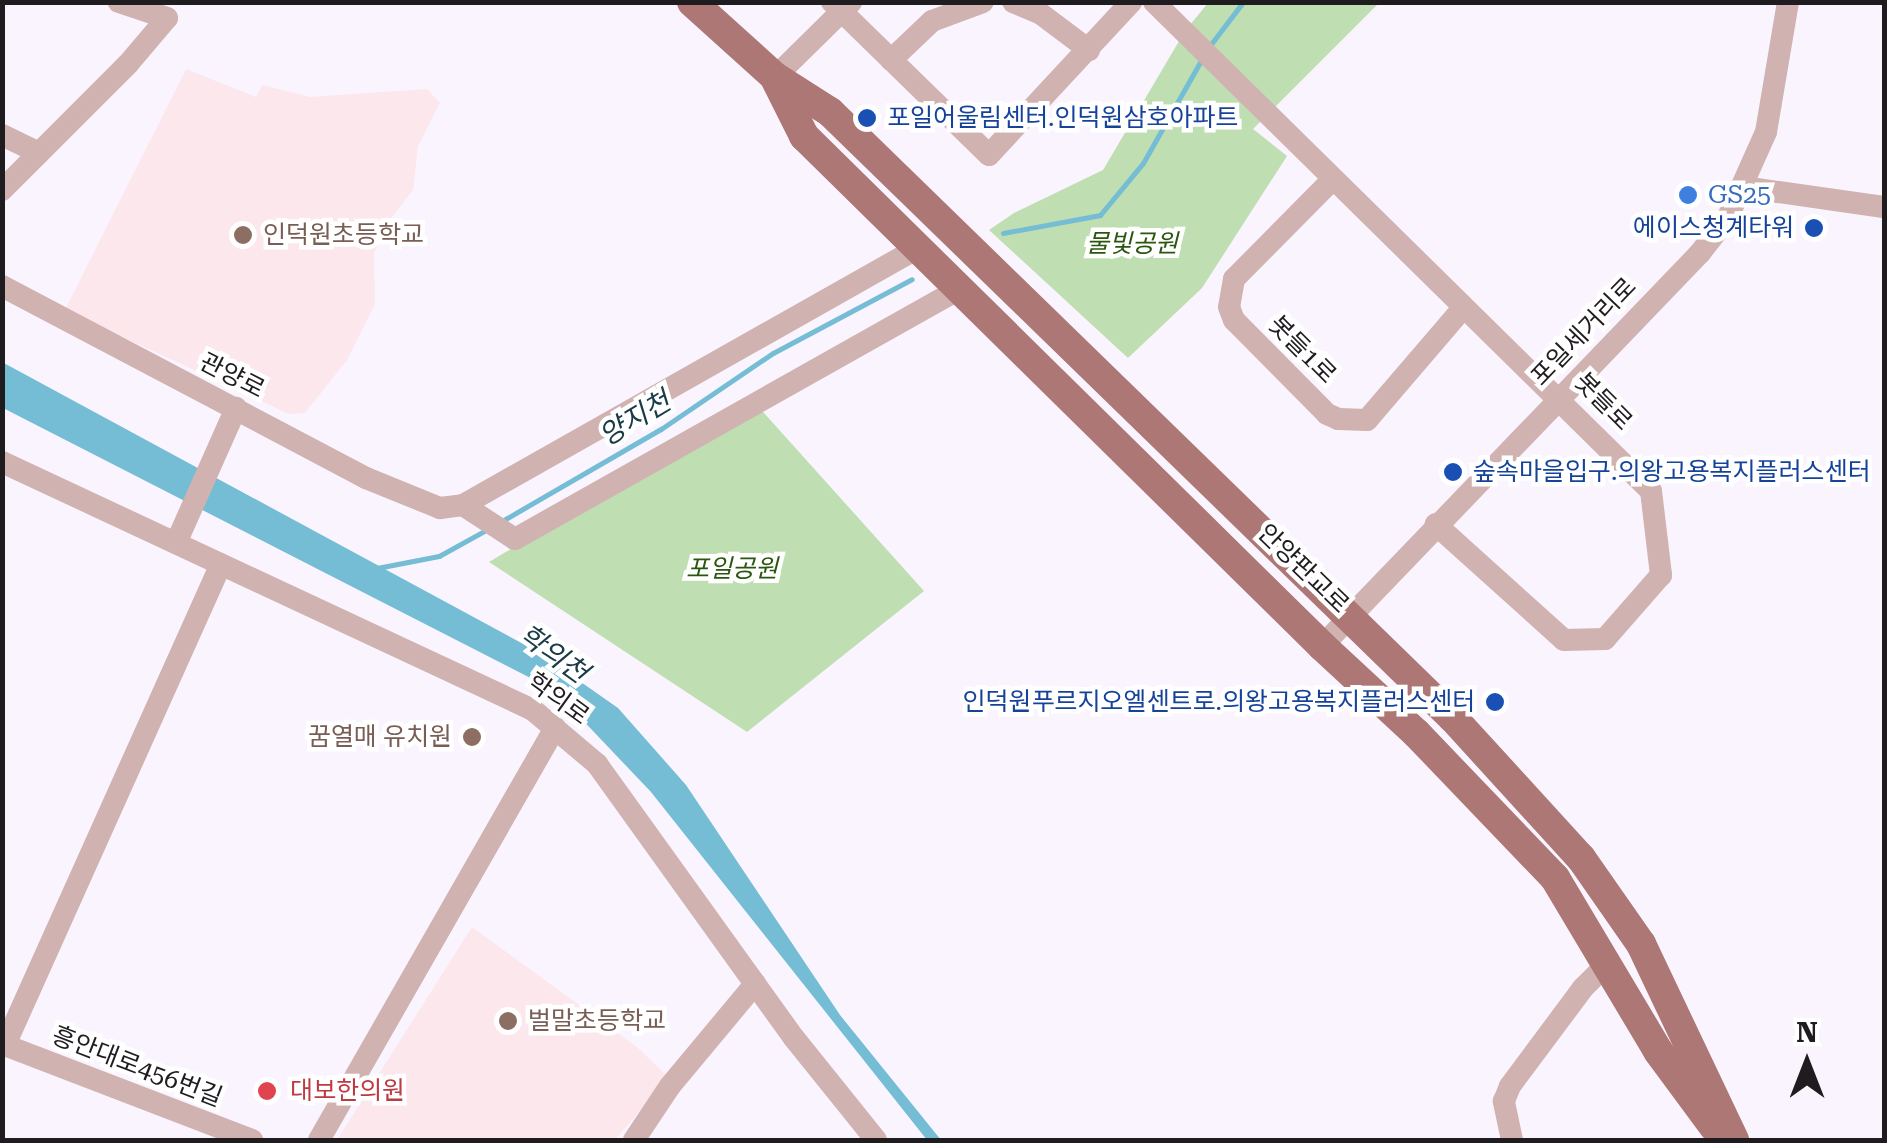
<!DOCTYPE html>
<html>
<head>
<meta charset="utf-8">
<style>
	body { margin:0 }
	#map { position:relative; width:1887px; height:1143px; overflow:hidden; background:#faf4ff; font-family:"Roboto Serif","Noto Sans KR",serif }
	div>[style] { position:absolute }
	.education>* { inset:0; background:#fce7ec }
	.green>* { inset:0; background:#bfdeb1 }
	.water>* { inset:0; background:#74bdd4 }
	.stream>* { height:5px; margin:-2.5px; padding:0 2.5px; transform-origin:2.5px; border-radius:2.5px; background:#74bdd4 }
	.minor>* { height:22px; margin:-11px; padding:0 11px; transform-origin:11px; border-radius:11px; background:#d0b2b0 }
	.major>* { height:30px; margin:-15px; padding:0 15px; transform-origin:15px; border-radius:15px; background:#ac7774 }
	.dots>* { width:28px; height:28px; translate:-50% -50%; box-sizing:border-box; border:5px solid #fff; border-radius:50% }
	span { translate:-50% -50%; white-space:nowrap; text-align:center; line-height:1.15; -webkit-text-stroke:9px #fff; paint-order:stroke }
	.transit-label { font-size:25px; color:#164399 }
	.left { translate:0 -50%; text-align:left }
	.right { translate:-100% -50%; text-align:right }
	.shop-label { font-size:25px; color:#366cbe }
	.education-label { font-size:25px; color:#785e54 }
	.park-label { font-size:25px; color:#2b560f; font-style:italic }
	.street-label { font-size:25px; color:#1f1c20 }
	.health-label { font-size:25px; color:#be3a42 }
	.water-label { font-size:28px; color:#193b46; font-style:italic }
	.frame { position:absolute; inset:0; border:5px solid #1f1c20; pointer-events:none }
	.north { position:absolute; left:1757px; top:1013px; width:100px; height:100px; -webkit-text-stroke:8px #fff; paint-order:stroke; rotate:0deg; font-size:28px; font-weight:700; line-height:40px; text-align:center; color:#1f1c20 }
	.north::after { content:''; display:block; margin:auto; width:35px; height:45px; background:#1f1c20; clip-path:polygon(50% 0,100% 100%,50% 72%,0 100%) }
</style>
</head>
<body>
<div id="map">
	<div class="education">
		<i style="clip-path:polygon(186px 69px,256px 97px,262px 85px,310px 97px,427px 89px,440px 103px,418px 146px,413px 190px,392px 217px,374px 253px,375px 304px,347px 360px,305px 413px,289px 414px,65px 310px)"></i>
		<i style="clip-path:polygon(472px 927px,638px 1048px,668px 1077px,615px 1140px,337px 1140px)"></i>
	</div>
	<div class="green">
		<i style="clip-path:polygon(1208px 3px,1379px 3px,1253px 129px,1287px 156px,1202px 288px,1128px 358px,989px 230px,1014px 213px,1103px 170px,1185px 31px)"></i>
		<i style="clip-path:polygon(755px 403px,924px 591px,747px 732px,489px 562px)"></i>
	</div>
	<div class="water">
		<i style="clip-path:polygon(2px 362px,538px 652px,618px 708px,686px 785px,840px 1015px,941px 1140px,927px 1140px,651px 792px,554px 690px,3px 408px)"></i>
	</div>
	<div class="stream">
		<i style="left:1208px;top:48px;width:58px;rotate:-52.7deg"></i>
		<i style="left:1003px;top:233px;width:99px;rotate:-10.5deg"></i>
		<i style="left:1100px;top:215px;width:67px;rotate:-50.4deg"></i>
		<i style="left:1143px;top:163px;width:122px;rotate:-60.5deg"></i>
		<i style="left:502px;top:521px;width:184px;rotate:-30.1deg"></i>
		<i style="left:661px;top:429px;width:135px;rotate:-34.2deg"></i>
		<i style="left:773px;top:353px;width:157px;rotate:-28deg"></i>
		<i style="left:377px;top:568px;width:63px;rotate:-11deg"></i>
		<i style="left:439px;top:556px;width:56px;rotate:-28.9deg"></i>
	</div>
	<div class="minor">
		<i style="left:832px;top:2px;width:219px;rotate:44.3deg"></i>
		<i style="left:989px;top:155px;width:209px;rotate:-47.1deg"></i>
		<i style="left:1013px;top:2px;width:30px;rotate:23deg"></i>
		<i style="left:1041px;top:14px;width:60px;rotate:36.9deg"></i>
		<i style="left:1154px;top:2px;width:697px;rotate:44.54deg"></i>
		<i style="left:1651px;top:491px;width:85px;rotate:83.2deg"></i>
		<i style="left:1661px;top:575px;width:85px;rotate:131.2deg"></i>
		<i style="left:1605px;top:639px;width:41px;rotate:178.6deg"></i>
		<i style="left:1564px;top:640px;width:173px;rotate:-138deg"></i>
		<i style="left:891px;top:60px;width:57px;rotate:-43.6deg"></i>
		<i style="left:932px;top:21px;width:54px;rotate:-20.4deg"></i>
		<i style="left:775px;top:77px;width:107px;rotate:-44.6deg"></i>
		<i style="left:2px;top:135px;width:41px;rotate:25.9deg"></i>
		<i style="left:1332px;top:180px;width:139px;rotate:134.7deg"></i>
		<i style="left:1234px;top:279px;width:28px;rotate:100deg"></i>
		<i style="left:1229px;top:307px;width:14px;rotate:69deg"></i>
		<i style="left:1234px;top:320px;width:132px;rotate:45.3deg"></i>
		<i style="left:1327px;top:414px;width:12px;rotate:24deg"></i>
		<i style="left:1338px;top:419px;width:29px;rotate:2deg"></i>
		<i style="left:1367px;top:420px;width:148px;rotate:-49.4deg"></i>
		<i style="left:1743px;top:187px;width:142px;rotate:8.1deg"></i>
		<i style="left:2px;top:190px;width:178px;rotate:-45deg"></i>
		<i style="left:128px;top:64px;width:60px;rotate:-49.7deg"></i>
		<i style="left:167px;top:18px;width:51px;rotate:-161.6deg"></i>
		<i style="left:918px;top:248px;width:523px;rotate:150.54deg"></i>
		<i style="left:463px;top:505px;width:62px;rotate:33.2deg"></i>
		<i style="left:515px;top:539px;width:510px;rotate:-29.38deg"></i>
		<i style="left:2px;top:286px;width:412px;rotate:27.8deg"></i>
		<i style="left:366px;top:478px;width:80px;rotate:22.1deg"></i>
		<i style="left:440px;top:508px;width:23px;rotate:-7deg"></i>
		<i style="left:2px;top:462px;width:586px;rotate:25.03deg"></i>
		<i style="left:533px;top:710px;width:84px;rotate:40.2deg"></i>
		<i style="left:597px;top:764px;width:337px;rotate:54.3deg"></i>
		<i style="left:794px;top:1038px;width:131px;rotate:51.2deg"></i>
		<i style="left:176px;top:543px;width:148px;rotate:-66deg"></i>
		<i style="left:1322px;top:646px;width:545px;rotate:-46.11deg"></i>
		<i style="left:1700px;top:253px;width:46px;rotate:-52.1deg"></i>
		<i style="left:1728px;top:217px;width:93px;rotate:-65.9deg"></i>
		<i style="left:1766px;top:132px;width:132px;rotate:-80.4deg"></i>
		<i style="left:2px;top:1044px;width:268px;rotate:21deg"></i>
		<i style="left:5px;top:1045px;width:527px;rotate:-65.82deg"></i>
		<i style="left:319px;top:1140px;width:475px;rotate:-60.2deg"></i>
		<i style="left:634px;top:1140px;width:65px;rotate:-56.3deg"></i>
		<i style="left:670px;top:1086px;width:133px;rotate:-50.2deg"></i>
		<i style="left:1512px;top:1140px;width:40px;rotate:-102deg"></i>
		<i style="left:1504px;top:1101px;width:16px;rotate:-68deg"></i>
		<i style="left:1510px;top:1086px;width:122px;rotate:-53.3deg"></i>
		<i style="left:1583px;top:988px;width:35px;rotate:-45deg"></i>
	</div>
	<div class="major">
		<i style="left:692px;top:2px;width:112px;rotate:42.1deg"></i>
		<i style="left:775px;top:77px;width:65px;rotate:32.5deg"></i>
		<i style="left:830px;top:112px;width:869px;rotate:44.21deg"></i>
		<i style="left:1453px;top:718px;width:190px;rotate:47.6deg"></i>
		<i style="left:1581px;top:858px;width:105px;rotate:55.1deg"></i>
		<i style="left:1641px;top:944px;width:217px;rotate:64.6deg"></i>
		<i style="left:776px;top:80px;width:63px;rotate:63.4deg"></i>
		<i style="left:804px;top:136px;width:727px;rotate:44.55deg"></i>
		<i style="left:1322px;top:646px;width:128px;rotate:42.8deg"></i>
		<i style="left:1416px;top:733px;width:201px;rotate:46.2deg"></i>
		<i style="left:1555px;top:878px;width:201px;rotate:59.2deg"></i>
		<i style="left:1658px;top:1051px;width:94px;rotate:53.6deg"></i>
	</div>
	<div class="dots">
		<i style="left:867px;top:118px;background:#1a4fb4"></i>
		<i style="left:1688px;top:195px;background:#3f7fe0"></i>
		<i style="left:1814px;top:228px;background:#1a4fb4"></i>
		<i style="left:243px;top:235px;background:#8d6e63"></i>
		<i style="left:1453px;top:472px;background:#1a4fb4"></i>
		<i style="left:1495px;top:702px;background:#1a4fb4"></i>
		<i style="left:472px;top:737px;background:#8d6e63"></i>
		<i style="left:508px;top:1021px;background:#8d6e63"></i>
		<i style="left:267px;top:1091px;background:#e0444e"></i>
	</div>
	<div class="transit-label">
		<span class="left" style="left:887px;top:118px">포일어울림센터.인덕원삼호아파트</span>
		<span class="right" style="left:1794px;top:228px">에이스청계타워</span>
		<span class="left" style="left:1473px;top:472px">숲속마을입구.의왕고용복지플러스센터</span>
		<span class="right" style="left:1475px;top:702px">인덕원푸르지오엘센트로.의왕고용복지플러스센터</span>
	</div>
	<div class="shop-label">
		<span class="left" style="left:1708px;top:195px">GS25</span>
	</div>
	<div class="education-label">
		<span class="left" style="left:263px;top:235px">인덕원초등학교</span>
		<span class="right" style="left:452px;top:737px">꿈열매 유치원</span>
		<span class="left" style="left:528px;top:1021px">벌말초등학교</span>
	</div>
	<div class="park-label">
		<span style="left:1132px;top:244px">물빛공원</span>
		<span style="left:732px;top:569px">포일공원</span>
	</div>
	<div class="street-label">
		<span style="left:1584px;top:332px;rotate:-46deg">포일세거리로</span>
		<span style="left:1302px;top:350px;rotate:45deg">봇들1로</span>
		<span style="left:232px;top:376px;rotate:27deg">관양로</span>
		<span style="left:1603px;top:402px;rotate:45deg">봇들로</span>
		<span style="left:1303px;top:569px;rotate:44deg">안양판교로</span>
		<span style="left:558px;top:699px;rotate:36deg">학의로</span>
		<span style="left:137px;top:1067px;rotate:21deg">흥안대로456번길</span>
	</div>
	<div class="health-label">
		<span class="left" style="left:290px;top:1091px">대보한의원</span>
	</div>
	<div class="water-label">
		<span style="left:635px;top:419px;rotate:-31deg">양지천</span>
		<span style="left:553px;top:654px;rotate:36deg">학의천</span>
	</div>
	<div class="frame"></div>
	<div class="north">N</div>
</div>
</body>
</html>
